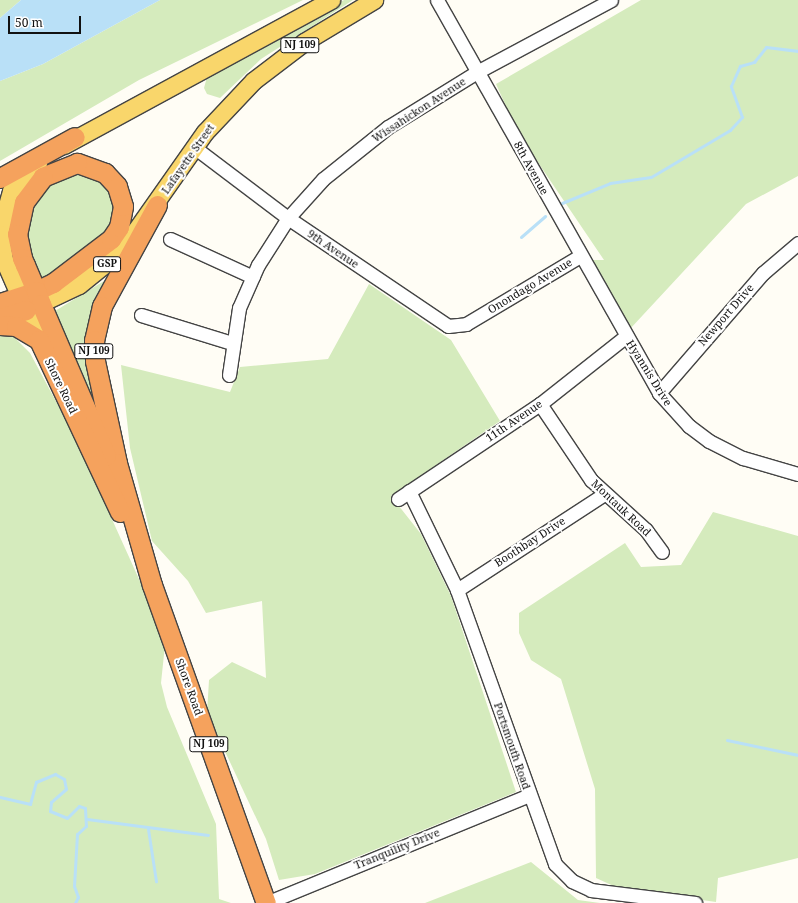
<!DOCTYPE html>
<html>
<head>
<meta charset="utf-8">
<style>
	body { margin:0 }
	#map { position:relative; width:798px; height:903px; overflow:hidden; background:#fffdf5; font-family:"Noto Serif",serif }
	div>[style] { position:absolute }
	.green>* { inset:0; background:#d5ebbd }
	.water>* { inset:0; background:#b9e0f7 }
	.stream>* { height:3px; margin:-1.5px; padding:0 1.5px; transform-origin:1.5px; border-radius:1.5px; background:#b9e0f7 }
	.roads { filter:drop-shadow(1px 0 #444) drop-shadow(-1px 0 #444) drop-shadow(0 1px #444) drop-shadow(0 -1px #444) }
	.minor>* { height:13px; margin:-6.5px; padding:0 6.5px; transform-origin:6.5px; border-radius:6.5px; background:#fff }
	.major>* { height:17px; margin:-8.5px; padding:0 8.5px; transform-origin:8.5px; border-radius:8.5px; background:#f9d66b }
	.highway>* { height:19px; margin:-9.5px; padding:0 9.5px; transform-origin:9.5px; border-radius:9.5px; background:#f5a25d }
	span { translate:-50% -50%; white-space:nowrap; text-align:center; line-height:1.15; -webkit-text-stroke:4px #fff; paint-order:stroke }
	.shield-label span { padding:1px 3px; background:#fff; border:1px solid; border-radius:3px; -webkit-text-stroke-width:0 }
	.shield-label { font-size:10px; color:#111; font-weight:700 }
	.street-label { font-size:11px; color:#111 }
	.scale { position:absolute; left:8px; top:16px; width:73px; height:18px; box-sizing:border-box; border:2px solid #111; border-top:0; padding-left:5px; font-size:12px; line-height:14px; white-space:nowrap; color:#111; -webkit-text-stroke:3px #fff; paint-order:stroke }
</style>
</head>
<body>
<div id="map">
	<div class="green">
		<i style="clip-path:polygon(0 0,21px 0,0 18px)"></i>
		<i style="clip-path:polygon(160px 0,303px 0,139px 80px,0 161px,0 81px,43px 64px)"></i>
		<i style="clip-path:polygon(344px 0,353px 0,261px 59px,220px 98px,207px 94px,204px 88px,207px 77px)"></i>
		<i style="clip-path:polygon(641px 0,798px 0,798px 176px,746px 204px,630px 329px,591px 260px,604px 260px,518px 133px,496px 84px)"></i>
		<i style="clip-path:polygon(66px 171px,92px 171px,116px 199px,111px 231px,39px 282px,27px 254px,24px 218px,30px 201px)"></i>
		<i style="clip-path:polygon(104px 281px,90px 318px,97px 411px,55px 311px)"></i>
		<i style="clip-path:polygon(369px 284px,451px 340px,500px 421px,391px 496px,421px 534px,451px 596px,516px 792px,315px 874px,279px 880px,266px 839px,207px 713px,209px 680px,232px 662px,266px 678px,262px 601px,206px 613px,188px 581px,152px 541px,130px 448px,121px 365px,230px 392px,240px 367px,328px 359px)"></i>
		<i style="clip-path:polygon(0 336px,14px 337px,30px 353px,73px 433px,148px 599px,165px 645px,161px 683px,167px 707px,216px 824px,219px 899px,231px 903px,0 903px)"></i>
		<i style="clip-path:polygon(713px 512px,798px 536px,798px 858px,718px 878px,716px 902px,618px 888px,596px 878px,595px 789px,561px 679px,531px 660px,519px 633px,519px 613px,625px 543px,641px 567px,681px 565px)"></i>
		<i style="clip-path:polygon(531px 862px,578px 900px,600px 903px,425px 903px)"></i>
	</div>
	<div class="water">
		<i style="clip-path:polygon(21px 0,160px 0,43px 64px,0 81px,0 18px)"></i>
	</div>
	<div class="stream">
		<i style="left:562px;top:203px;width:52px;rotate:-22.6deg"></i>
		<i style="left:610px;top:183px;width:41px;rotate:-8.3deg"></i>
		<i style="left:651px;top:177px;width:92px;rotate:-30.7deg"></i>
		<i style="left:730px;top:130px;width:18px;rotate:-47deg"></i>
		<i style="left:742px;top:117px;width:33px;rotate:-110deg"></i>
		<i style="left:731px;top:86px;width:22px;rotate:-66deg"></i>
		<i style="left:740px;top:66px;width:15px;rotate:-16deg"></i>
		<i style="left:754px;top:62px;width:19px;rotate:-51deg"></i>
		<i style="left:766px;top:47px;width:32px;rotate:7deg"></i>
		<i style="left:521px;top:237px;width:32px;rotate:-41deg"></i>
		<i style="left:727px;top:740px;width:73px;rotate:11.9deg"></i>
		<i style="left:0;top:797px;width:31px;rotate:13deg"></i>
		<i style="left:30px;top:804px;width:23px;rotate:-75deg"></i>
		<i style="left:36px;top:782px;width:21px;rotate:-23deg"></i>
		<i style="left:55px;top:774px;width:10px;rotate:29deg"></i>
		<i style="left:64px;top:779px;width:10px;rotate:79deg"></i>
		<i style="left:66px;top:789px;width:20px;rotate:139deg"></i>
		<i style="left:51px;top:802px;width:9px;rotate:96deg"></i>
		<i style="left:50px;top:811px;width:18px;rotate:22deg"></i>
		<i style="left:67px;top:818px;width:17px;rotate:-45deg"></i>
		<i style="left:79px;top:806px;width:6px;rotate:18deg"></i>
		<i style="left:85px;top:808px;width:18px;rotate:87deg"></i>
		<i style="left:86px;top:826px;width:12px;rotate:138deg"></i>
		<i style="left:77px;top:834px;width:52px;rotate:93.3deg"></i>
		<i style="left:74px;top:886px;width:12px;rotate:70deg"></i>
		<i style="left:78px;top:897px;width:7px;rotate:117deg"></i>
		<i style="left:87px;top:819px;width:122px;rotate:7.5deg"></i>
		<i style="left:148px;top:829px;width:53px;rotate:81.3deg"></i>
	</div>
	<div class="roads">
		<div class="minor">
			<i style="left:437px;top:0;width:451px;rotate:60.5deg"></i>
			<i style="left:659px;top:393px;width:45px;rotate:47.7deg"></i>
			<i style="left:689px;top:426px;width:25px;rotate:37deg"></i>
			<i style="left:709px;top:441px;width:38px;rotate:27deg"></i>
			<i style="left:743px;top:458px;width:57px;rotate:16.2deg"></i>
			<i style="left:194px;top:147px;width:118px;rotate:37.1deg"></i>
			<i style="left:288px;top:218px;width:193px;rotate:34deg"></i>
			<i style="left:448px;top:326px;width:18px;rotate:-6deg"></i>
			<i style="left:466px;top:324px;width:133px;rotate:-30.8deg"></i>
			<i style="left:170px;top:239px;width:91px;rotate:24.6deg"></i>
			<i style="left:141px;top:315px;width:95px;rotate:17.1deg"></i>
			<i style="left:229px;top:375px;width:68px;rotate:-81.5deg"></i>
			<i style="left:239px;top:308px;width:47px;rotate:-66.2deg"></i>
			<i style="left:258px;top:265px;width:56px;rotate:-57.4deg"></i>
			<i style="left:288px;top:218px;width:52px;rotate:-48.1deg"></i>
			<i style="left:323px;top:179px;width:83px;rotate:-38.7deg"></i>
			<i style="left:388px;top:127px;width:105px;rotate:-31.7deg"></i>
			<i style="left:477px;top:72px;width:152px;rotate:-28.2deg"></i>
			<i style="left:659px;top:393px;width:159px;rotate:-49.1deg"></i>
			<i style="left:763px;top:273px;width:46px;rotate:-40.6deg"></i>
			<i style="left:540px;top:404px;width:92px;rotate:56.1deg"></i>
			<i style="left:591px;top:480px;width:74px;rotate:42.3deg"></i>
			<i style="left:646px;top:530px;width:27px;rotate:54deg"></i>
			<i style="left:409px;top:491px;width:110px;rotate:64.1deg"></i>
			<i style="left:457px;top:590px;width:291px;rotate:70.3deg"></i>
			<i style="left:555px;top:864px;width:24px;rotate:45deg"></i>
			<i style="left:572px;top:881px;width:21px;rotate:25deg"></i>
			<i style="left:591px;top:890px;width:105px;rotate:7.1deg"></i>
			<i style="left:398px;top:499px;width:171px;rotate:-33.8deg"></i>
			<i style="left:540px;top:404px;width:110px;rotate:-38.3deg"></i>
			<i style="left:457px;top:590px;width:176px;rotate:-33.1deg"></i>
			<i style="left:266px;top:903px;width:284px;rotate:-22.3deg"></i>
		</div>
		<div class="major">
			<i style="left:64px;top:145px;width:304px;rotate:-28.5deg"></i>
			<i style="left:0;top:230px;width:41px;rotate:-74.2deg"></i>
			<i style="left:11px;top:191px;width:39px;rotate:-46deg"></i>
			<i style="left:0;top:234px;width:26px;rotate:81deg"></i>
			<i style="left:4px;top:260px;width:87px;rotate:66.4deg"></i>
			<i style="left:28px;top:309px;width:56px;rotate:-25.2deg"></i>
			<i style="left:79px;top:285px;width:55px;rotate:-39.1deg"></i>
			<i style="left:122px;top:250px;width:144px;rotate:-54.9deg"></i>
			<i style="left:205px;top:132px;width:70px;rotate:-46.7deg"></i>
			<i style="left:253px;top:81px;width:64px;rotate:-37.4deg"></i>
			<i style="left:304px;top:42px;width:82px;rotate:-31deg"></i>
		</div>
		<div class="highway">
			<i style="left:0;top:178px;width:85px;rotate:-28.7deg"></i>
			<i style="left:157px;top:205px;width:115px;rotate:118.6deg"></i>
			<i style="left:102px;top:306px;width:35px;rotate:103deg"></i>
			<i style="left:94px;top:340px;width:21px;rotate:87deg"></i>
			<i style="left:95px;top:361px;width:104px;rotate:77.8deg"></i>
			<i style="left:117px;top:463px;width:127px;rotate:74deg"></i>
			<i style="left:152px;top:585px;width:338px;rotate:70.3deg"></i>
			<i style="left:0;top:303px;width:38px;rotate:-18deg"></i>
			<i style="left:36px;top:291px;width:19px;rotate:-25deg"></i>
			<i style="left:53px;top:283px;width:73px;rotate:-37.2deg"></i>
			<i style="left:111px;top:239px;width:14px;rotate:-56deg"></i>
			<i style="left:119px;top:227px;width:21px;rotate:-79deg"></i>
			<i style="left:123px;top:206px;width:21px;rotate:-107deg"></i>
			<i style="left:117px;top:186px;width:18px;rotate:-133deg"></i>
			<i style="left:105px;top:173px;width:30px;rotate:-160deg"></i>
			<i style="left:77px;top:163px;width:37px;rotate:158deg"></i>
			<i style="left:43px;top:177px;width:31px;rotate:127deg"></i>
			<i style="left:24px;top:202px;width:33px;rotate:102deg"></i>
			<i style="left:17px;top:234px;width:25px;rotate:78deg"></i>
			<i style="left:22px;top:258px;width:8px;rotate:67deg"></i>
			<i style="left:25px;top:265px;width:28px;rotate:67deg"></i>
			<i style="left:36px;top:291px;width:14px;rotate:69deg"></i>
			<i style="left:41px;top:304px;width:165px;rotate:66.8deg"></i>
			<i style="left:0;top:318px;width:27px;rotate:-17deg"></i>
			<i style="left:0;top:325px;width:16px;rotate:4deg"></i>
			<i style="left:16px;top:326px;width:27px;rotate:31deg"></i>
			<i style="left:39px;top:340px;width:190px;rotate:64.8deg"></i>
		</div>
	</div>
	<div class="shield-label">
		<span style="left:300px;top:45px">NJ 109</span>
		<span style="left:107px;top:264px">GSP</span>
		<span style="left:94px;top:351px">NJ 109</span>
		<span style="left:209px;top:744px">NJ 109</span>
	</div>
	<div class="street-label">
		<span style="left:419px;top:110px;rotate:-33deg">Wissahickon Avenue</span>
		<span style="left:188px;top:159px;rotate:-55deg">Lafayette Street</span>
		<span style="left:531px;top:168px;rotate:61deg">8th Avenue</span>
		<span style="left:333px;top:249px;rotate:34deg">9th Avenue</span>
		<span style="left:530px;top:286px;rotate:-31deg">Onondago Avenue</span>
		<span style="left:726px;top:315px;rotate:-49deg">Newport Drive</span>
		<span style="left:649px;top:373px;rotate:58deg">Hyannis Drive</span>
		<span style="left:61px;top:386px;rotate:64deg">Shore Road</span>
		<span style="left:514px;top:421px;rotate:-34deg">11th Avenue</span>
		<span style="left:621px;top:508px;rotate:43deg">Montauk Road</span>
		<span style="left:530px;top:542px;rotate:-33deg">Boothbay Drive</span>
		<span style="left:189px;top:687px;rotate:70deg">Shore Road</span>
		<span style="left:512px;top:746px;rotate:71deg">Portsmouth Road</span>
		<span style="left:397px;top:849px;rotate:-22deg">Tranquility Drive</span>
	</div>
	<div class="scale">50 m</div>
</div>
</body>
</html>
